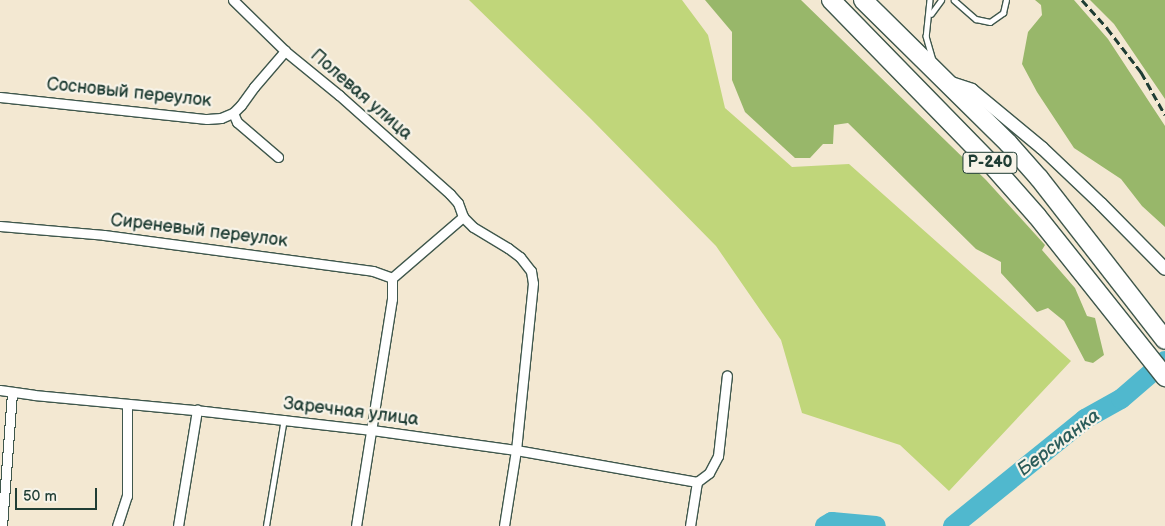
<!DOCTYPE html>
<html>
<head>
<meta charset="utf-8">
<style>
	body { margin:0 }
	#map { position:relative; width:1165px; height:526px; overflow:hidden; background:#f3e8d2; font-family:"Balsamiq Sans",sans-serif }
	div>[style] { position:absolute }
	.green>* { inset:0; background:#c0d67a }
	.forest>* { inset:0; background:#98b76a }
	.river>* { height:20px; margin:-10px; padding:0 10px; transform-origin:10px; border-radius:10px; background:#50b8ce }
	.roads { filter:drop-shadow(1px 0 #3f574c) drop-shadow(-1px 0 #3f574c) drop-shadow(0 1px #3f574c) drop-shadow(0 -1px #3f574c) }
	.lane>* { height:4.5px; margin:-2.25px; padding:0 2.25px; transform-origin:2.25px; border-radius:2.25px; background:#fff }
	.street>* { height:9px; margin:-4.5px; padding:0 4.5px; transform-origin:4.5px; border-radius:4.5px; background:#fff }
	.secondary>* { height:12px; margin:-6px; padding:0 6px; transform-origin:6px; border-radius:6px; background:#fff }
	.highway>* { height:18px; margin:-9px; padding:0 9px; transform-origin:9px; border-radius:9px; background:#fff }
	.rail>* { height:3px; margin-top:-1.5px; transform-origin:0; background:repeating-linear-gradient(90deg,#1f3d34 0 8px,transparent 0 12px) }
	span { translate:-50% -50%; white-space:nowrap; text-align:center; line-height:1.15; -webkit-text-stroke:4.5px #f7f3e8; paint-order:stroke }
	.shield-label span { padding:1px 4px; background:#f7f3e8; border:1px solid; border-radius:4px; -webkit-text-stroke-width:0 }
	.shield-label { font-size:16px; color:#1f3d34; font-weight:700 }
	.street-label { font-size:18px; color:#1f3d34 }
	.water-label { font-size:19px; color:#2b5c5a; font-style:italic }
	.scale { position:absolute; left:15px; top:488px; width:82px; height:22px; box-sizing:border-box; border:2px solid #1f3d34; border-top:0; padding-left:6px; font-size:15px; line-height:18px; white-space:nowrap; color:#1f3d34; -webkit-text-stroke:4px #f7f3e8; paint-order:stroke }
</style>
</head>
<body>
<div id="map">
	<div class="green">
		<i style="clip-path:polygon(469px 0,682px 0,708px 35px,725px 108px,792px 167px,849px 164px,1071px 361px,949px 491px,900px 445px,802px 413px,781px 340px,716px 246px,591px 119px)"></i>
	</div>
	<div class="forest">
		<i style="clip-path:polygon(705px 0,801px 0,986px 180px,1045px 245px,1042px 250px,1075px 288px,1087px 316px,1095px 318px,1104px 355px,1093px 363px,1085px 361px,1064px 321px,1048px 308px,1037px 312px,1001px 273px,1001px 262px,976px 249px,848px 123px,834px 125px,833px 144px,823px 144px,810px 158px,795px 158px,745px 112px,732px 80px,732px 32px)"></i>
		<i style="clip-path:polygon(1035px 0,1074px 0,1108px 39px,1165px 126px,1165px 227px,1142px 206px,1121px 179px,1074px 148px,1037px 92px,1022px 64px,1028px 32px,1042px 15px,1041px 5px)"></i>
		<i style="clip-path:polygon(1090px 0,1165px 0,1165px 99px,1114px 24px)"></i>
	</div>
	<div class="river">
		<i style="left:825px;top:526px;width:8px;rotate:-30deg"></i>
		<i style="left:832px;top:522px;width:44px;rotate:5.2deg"></i>
		<i style="left:953px;top:526px;width:170px;rotate:-39deg"></i>
		<i style="left:1085px;top:419px;width:41px;rotate:-29.1deg"></i>
		<i style="left:1121px;top:399px;width:58px;rotate:-40.8deg"></i>
	</div>
	<div class="roads">
		<div class="lane">
			<i style="left:930px;top:0;width:36px;rotate:96deg"></i>
			<i style="left:926px;top:36px;width:26px;rotate:74deg"></i>
			<i style="left:954px;top:0;width:29px;rotate:41deg"></i>
			<i style="left:976px;top:19px;width:14px;rotate:12deg"></i>
			<i style="left:990px;top:22px;width:16px;rotate:-35deg"></i>
			<i style="left:1003px;top:13px;width:13px;rotate:-77deg"></i>
			<i style="left:931px;top:14px;width:17px;rotate:-54deg"></i>
			<i style="left:266px;top:526px;width:109px;rotate:-80.5deg"></i>
		</div>
		<div class="street">
			<i style="left:233px;top:0;width:73px;rotate:44.4deg"></i>
			<i style="left:285px;top:51px;width:70px;rotate:39.2deg"></i>
			<i style="left:339px;top:95px;width:149px;rotate:41.7deg"></i>
			<i style="left:450px;top:194px;width:12px;rotate:48deg"></i>
			<i style="left:458px;top:203px;width:15px;rotate:70deg"></i>
			<i style="left:463px;top:217px;width:14px;rotate:45deg"></i>
			<i style="left:473px;top:227px;width:41px;rotate:31deg"></i>
			<i style="left:508px;top:248px;width:15px;rotate:37deg"></i>
			<i style="left:520px;top:257px;width:18px;rotate:52deg"></i>
			<i style="left:531px;top:271px;width:12px;rotate:81deg"></i>
			<i style="left:533px;top:283px;width:168px;rotate:95.8deg"></i>
			<i style="left:516px;top:450px;width:77px;rotate:99deg"></i>
			<i style="left:0;top:97px;width:208px;rotate:6.1deg"></i>
			<i style="left:207px;top:119px;width:14px;rotate:-4deg"></i>
			<i style="left:221px;top:118px;width:13px;rotate:-23deg"></i>
			<i style="left:233px;top:113px;width:11px;rotate:-45deg"></i>
			<i style="left:241px;top:105px;width:22px;rotate:-54deg"></i>
			<i style="left:254px;top:87px;width:48px;rotate:-49.3deg"></i>
			<i style="left:233px;top:113px;width:10px;rotate:66deg"></i>
			<i style="left:237px;top:122px;width:54px;rotate:40.5deg"></i>
			<i style="left:0;top:226px;width:104px;rotate:4.9deg"></i>
			<i style="left:104px;top:235px;width:271px;rotate:7.6deg"></i>
			<i style="left:373px;top:271px;width:20px;rotate:20deg"></i>
			<i style="left:392px;top:278px;width:94px;rotate:-40.7deg"></i>
			<i style="left:0;top:390px;width:34px;rotate:8deg"></i>
			<i style="left:34px;top:395px;width:171px;rotate:5.4deg"></i>
			<i style="left:204px;top:411px;width:169px;rotate:6.5deg"></i>
			<i style="left:372px;top:430px;width:145px;rotate:7.9deg"></i>
			<i style="left:516px;top:450px;width:184px;rotate:10deg"></i>
			<i style="left:2px;top:526px;width:134px;rotate:-85.7deg"></i>
			<i style="left:117px;top:526px;width:32px;rotate:-72deg"></i>
			<i style="left:127px;top:496px;width:92px;rotate:-90deg"></i>
			<i style="left:178px;top:526px;width:118px;rotate:-80.7deg"></i>
			<i style="left:356px;top:526px;width:230px;rotate:-81deg"></i>
			<i style="left:392px;top:299px;width:21px;rotate:-90deg"></i>
			<i style="left:690px;top:526px;width:45px;rotate:-81deg"></i>
			<i style="left:697px;top:482px;width:15px;rotate:-37deg"></i>
			<i style="left:709px;top:473px;width:19px;rotate:-62deg"></i>
			<i style="left:718px;top:456px;width:81px;rotate:-83.7deg"></i>
		</div>
		<div class="secondary">
			<i style="left:948px;top:82px;width:25px;rotate:18deg"></i>
			<i style="left:972px;top:90px;width:91px;rotate:39.6deg"></i>
			<i style="left:1042px;top:148px;width:81px;rotate:43.5deg"></i>
			<i style="left:1101px;top:204px;width:91px;rotate:45.4deg"></i>
		</div>
		<div class="highway">
			<i style="left:831px;top:0;width:231px;rotate:45.7deg"></i>
			<i style="left:992px;top:165px;width:68px;rotate:48.6deg"></i>
			<i style="left:1037px;top:216px;width:206px;rotate:51.5deg"></i>
			<i style="left:863px;top:0;width:204px;rotate:44.6deg"></i>
			<i style="left:1008px;top:143px;width:47px;rotate:48.5deg"></i>
			<i style="left:1039px;top:178px;width:205px;rotate:52.1deg"></i>
		</div>
	</div>
	<div class="rail">
		<i style="left:1082px;top:0;width:38px;rotate:48deg"></i>
		<i style="left:1107px;top:28px;width:56px;rotate:52.3deg"></i>
		<i style="left:1141px;top:72px;width:49px;rotate:60.8deg"></i>
	</div>
	<div class="shield-label">
		<span style="left:990px;top:163px">Р-240</span>
	</div>
	<div class="street-label">
		<span style="left:129px;top:93px;rotate:6deg">Сосновый переулок</span>
		<span style="left:361px;top:95px;rotate:41deg">Полевая улица</span>
		<span style="left:199px;top:231px;rotate:7deg">Сиреневый переулок</span>
		<span style="left:351px;top:412px;rotate:7deg">Заречная улица</span>
	</div>
	<div class="water-label">
		<span style="left:1059px;top:443px;rotate:-37deg">Берсианка</span>
	</div>
	<div class="scale">50 m</div>
</div>
</body>
</html>
